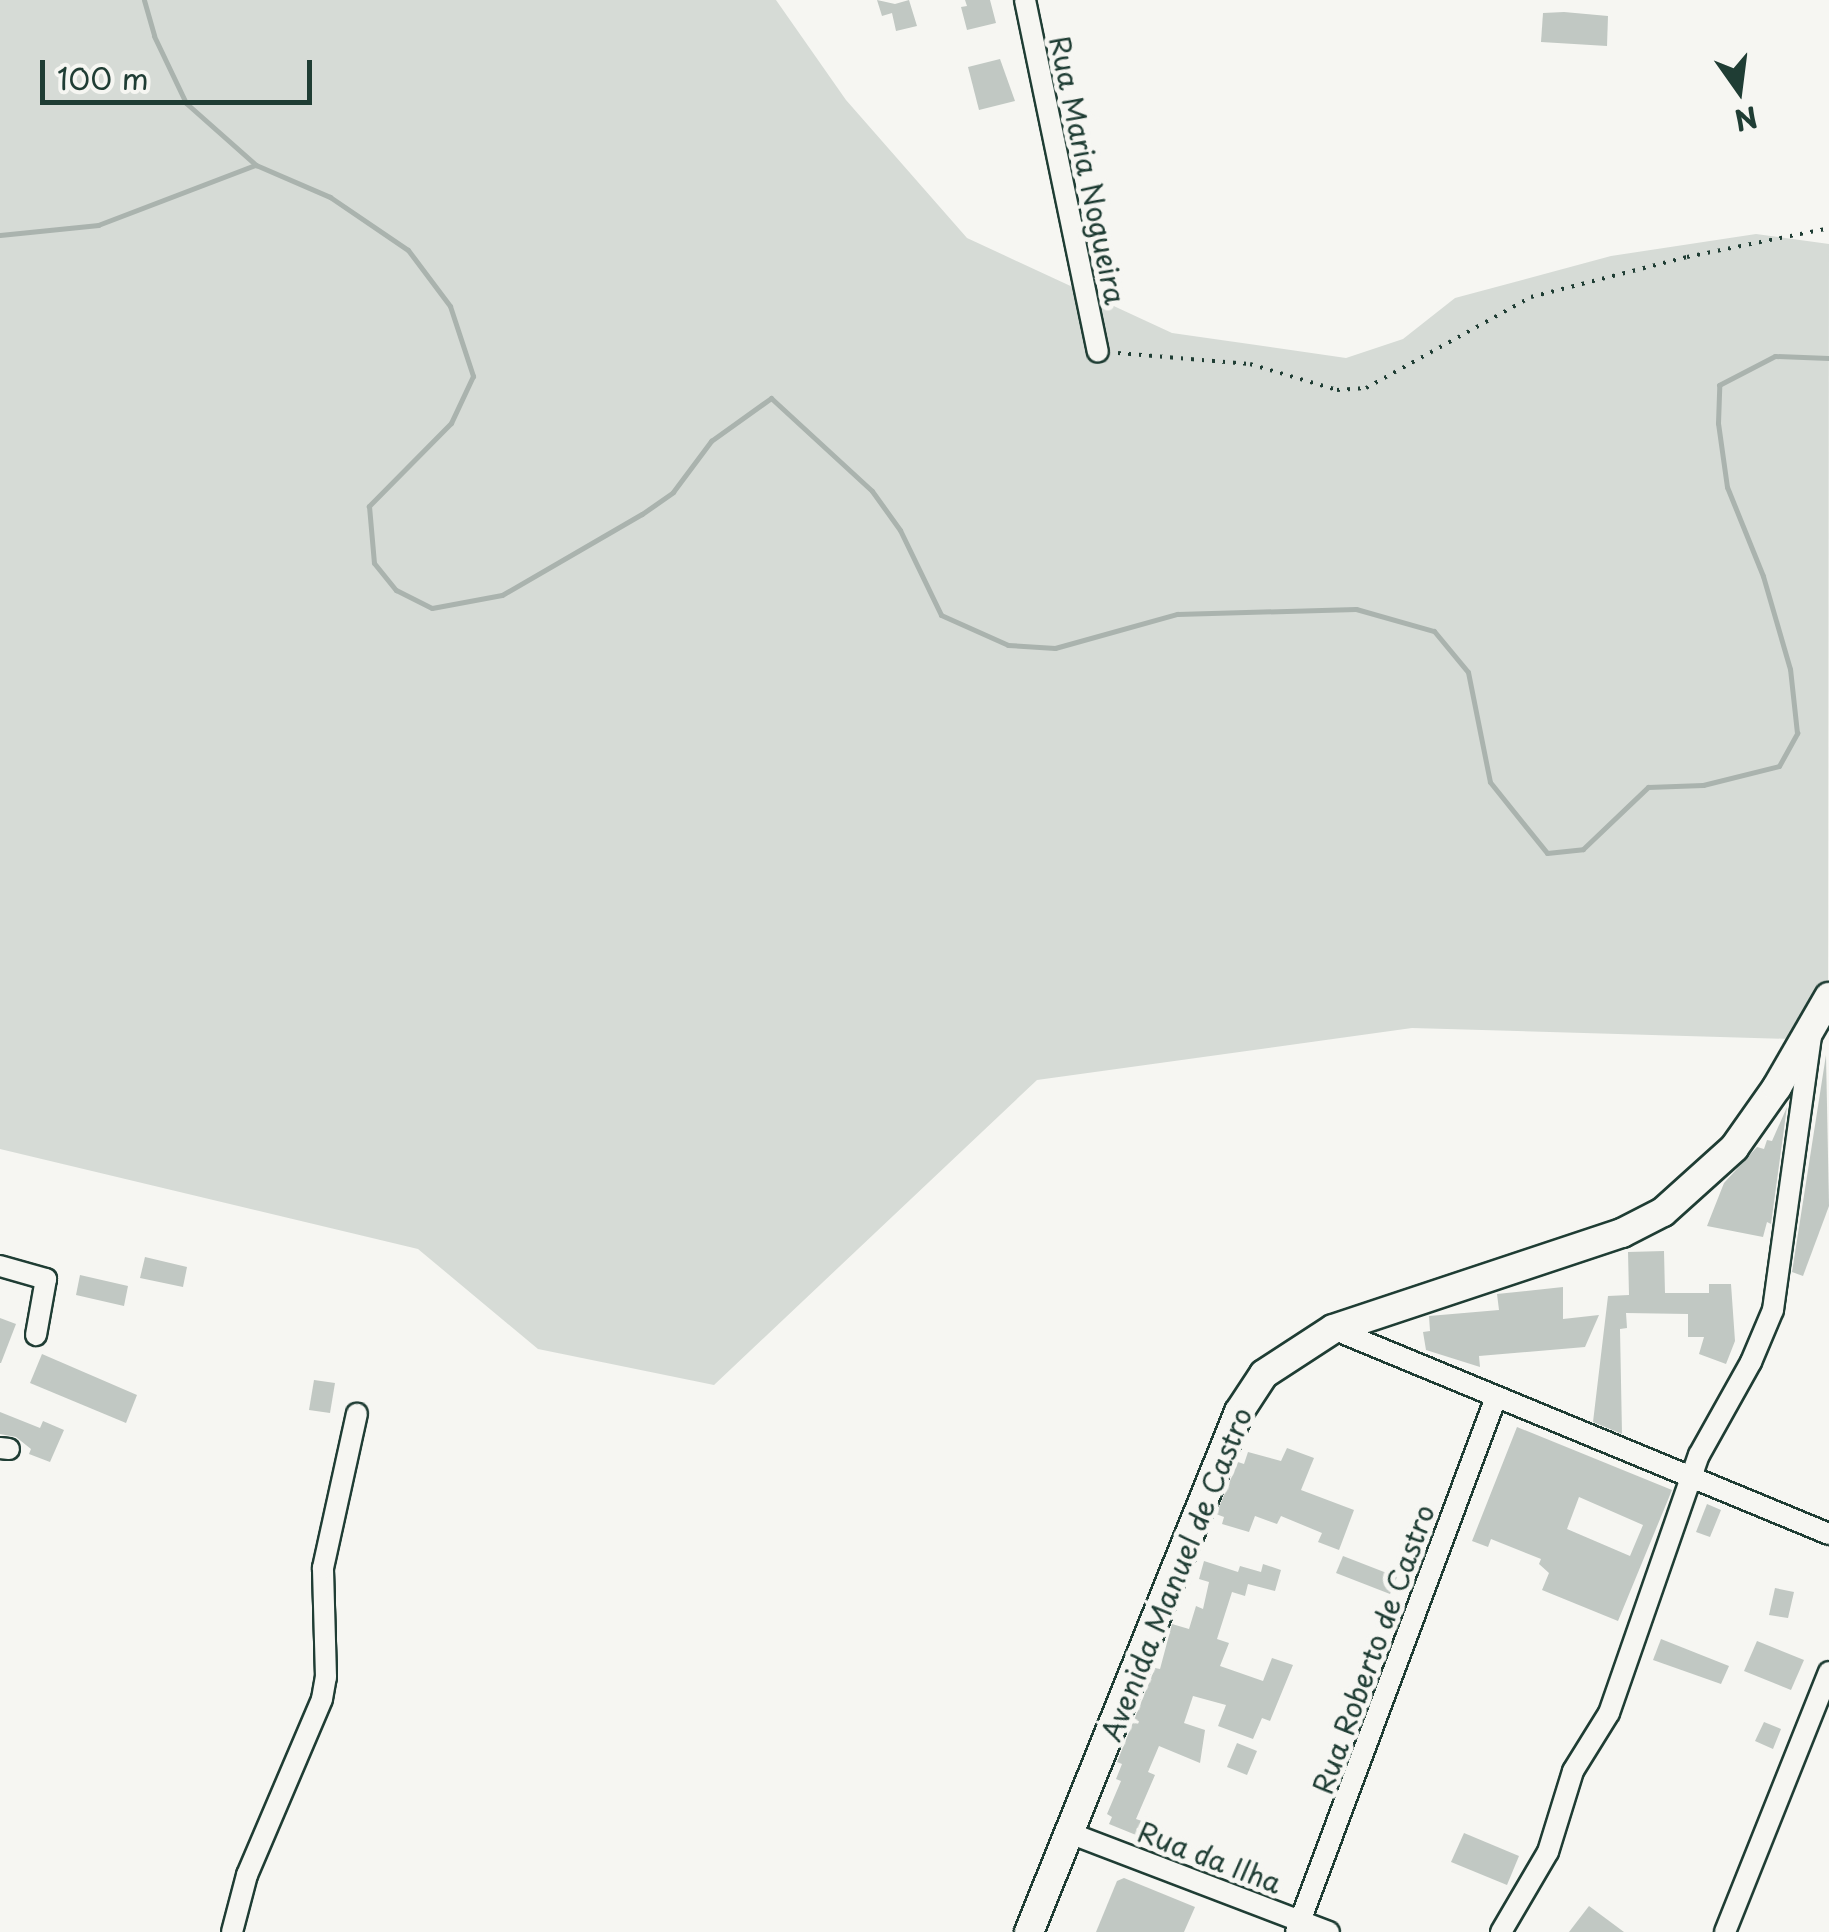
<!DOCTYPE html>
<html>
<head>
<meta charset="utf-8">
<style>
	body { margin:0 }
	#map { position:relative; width:1829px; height:1932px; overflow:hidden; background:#f6f6f2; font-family:"Playpen Sans",sans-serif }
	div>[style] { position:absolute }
	.green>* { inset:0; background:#d6dbd6 }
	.stream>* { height:5px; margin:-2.5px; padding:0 2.5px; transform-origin:2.5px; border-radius:2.5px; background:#aab3ae }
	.building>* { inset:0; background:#c1c8c3 }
	.path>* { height:4px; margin-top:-2px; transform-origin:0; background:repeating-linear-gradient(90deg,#1f3d34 0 2.5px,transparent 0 10.5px) }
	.roads { filter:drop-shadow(2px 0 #1f3d34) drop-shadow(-2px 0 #1f3d34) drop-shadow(0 2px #1f3d34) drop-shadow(0 -2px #1f3d34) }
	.street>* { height:20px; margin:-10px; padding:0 10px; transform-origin:10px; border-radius:10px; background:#f6f6f2 }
	.secondary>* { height:28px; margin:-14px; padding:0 14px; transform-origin:14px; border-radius:14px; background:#f6f6f2 }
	span { translate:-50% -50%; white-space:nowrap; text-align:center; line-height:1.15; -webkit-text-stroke:10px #f6f6f2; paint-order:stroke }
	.street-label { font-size:28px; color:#1f3d34 }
	.north { position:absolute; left:1689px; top:40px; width:100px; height:100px; -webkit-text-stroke:8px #f6f6f2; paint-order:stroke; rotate:166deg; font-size:28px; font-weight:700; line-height:40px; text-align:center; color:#1f3d34 }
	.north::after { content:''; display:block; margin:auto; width:35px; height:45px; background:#1f3d34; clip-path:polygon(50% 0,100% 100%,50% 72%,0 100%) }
	.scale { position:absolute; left:40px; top:60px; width:272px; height:45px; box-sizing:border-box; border:5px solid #1f3d34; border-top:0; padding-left:12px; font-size:30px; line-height:35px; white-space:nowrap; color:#1f3d34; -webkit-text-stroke:8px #f6f6f2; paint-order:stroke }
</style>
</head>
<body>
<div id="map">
	<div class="green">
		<i style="clip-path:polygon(0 0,776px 0,846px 100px,967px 238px,1172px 333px,1346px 358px,1403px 339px,1455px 298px,1611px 256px,1756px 234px,1829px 244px,1828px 983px,1792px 1039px,1412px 1028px,1037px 1080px,714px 1385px,538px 1349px,418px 1249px,0 1149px)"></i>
	</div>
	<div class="stream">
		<i style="left:144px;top:0;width:37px;rotate:74deg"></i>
		<i style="left:154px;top:36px;width:74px;rotate:64.5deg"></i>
		<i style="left:186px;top:103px;width:94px;rotate:41.5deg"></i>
		<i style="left:256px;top:165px;width:81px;rotate:23.4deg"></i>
		<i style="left:330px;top:197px;width:94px;rotate:34.2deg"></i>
		<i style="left:408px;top:250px;width:70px;rotate:53.1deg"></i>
		<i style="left:450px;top:306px;width:74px;rotate:71.8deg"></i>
		<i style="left:473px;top:376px;width:52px;rotate:115.1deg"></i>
		<i style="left:451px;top:423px;width:117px;rotate:134.7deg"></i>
		<i style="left:369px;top:506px;width:57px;rotate:85deg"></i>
		<i style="left:374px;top:563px;width:35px;rotate:51deg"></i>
		<i style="left:396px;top:590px;width:40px;rotate:26.6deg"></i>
		<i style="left:432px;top:608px;width:71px;rotate:-10.5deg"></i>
		<i style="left:502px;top:595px;width:162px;rotate:-30.1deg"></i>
		<i style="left:642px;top:514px;width:38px;rotate:-35deg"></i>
		<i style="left:673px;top:492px;width:64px;rotate:-53.3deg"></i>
		<i style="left:711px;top:441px;width:74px;rotate:-35.6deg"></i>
		<i style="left:771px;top:398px;width:137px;rotate:42.6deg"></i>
		<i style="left:872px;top:491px;width:48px;rotate:54.3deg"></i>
		<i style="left:900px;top:530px;width:94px;rotate:64.2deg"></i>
		<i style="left:941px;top:615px;width:73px;rotate:24.1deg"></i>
		<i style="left:1008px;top:645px;width:47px;rotate:3.7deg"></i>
		<i style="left:1055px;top:648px;width:127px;rotate:-15.6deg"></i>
		<i style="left:1177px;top:614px;width:179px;rotate:-1.6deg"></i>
		<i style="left:1356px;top:609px;width:81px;rotate:15.8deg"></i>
		<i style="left:1434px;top:631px;width:53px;rotate:50.3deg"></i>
		<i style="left:1468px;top:672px;width:112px;rotate:78.7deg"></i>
		<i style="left:1490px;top:782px;width:91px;rotate:51.2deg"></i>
		<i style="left:1547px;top:853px;width:36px;rotate:-6deg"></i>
		<i style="left:1583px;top:849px;width:90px;rotate:-43.6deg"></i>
		<i style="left:1648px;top:787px;width:55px;rotate:-2.1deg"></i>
		<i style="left:1703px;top:785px;width:78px;rotate:-14deg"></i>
		<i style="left:1779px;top:766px;width:38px;rotate:-61deg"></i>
		<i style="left:1797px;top:733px;width:64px;rotate:-96.2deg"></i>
		<i style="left:1790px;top:669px;width:97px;rotate:-106.2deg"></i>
		<i style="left:1763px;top:576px;width:96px;rotate:-112deg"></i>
		<i style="left:1727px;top:487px;width:65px;rotate:-98deg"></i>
		<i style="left:1718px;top:423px;width:38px;rotate:-88deg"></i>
		<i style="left:1719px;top:385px;width:63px;rotate:-27.4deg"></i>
		<i style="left:1775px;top:356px;width:54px;rotate:2.1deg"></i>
		<i style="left:0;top:235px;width:99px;rotate:-5.8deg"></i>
		<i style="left:98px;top:225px;width:168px;rotate:-20.9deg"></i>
	</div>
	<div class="building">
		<i style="clip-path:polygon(877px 0,895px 4px,909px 0,917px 26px,896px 31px,892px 13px,882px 16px)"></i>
		<i style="clip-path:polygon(965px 0,990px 0,996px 23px,967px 30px,961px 7px,967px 6px)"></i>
		<i style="clip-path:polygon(1564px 12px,1608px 16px,1607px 46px,1541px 42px,1543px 13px)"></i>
		<i style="clip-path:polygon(1000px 59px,1015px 101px,979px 110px,968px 67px)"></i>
		<i style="clip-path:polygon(1826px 1055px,1829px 1206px,1803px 1276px,1792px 1272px)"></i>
		<i style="clip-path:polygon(1787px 1107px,1771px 1224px,1767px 1222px,1763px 1237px,1707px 1226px,1724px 1183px,1757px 1147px,1764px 1149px,1767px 1140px,1772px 1141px)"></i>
		<i style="clip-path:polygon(1664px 1251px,1665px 1293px,1709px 1293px,1709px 1284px,1731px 1284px,1735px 1341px,1726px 1364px,1699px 1354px,1704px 1337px,1688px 1337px,1688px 1314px,1626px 1313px,1627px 1328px,1620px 1329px,1622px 1434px,1593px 1422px,1608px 1296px,1629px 1295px,1628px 1252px)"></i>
		<i style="clip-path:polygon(145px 1257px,187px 1267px,183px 1287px,140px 1278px)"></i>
		<i style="clip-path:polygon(80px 1275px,128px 1286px,124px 1306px,76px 1295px)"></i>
		<i style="clip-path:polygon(1563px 1287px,1563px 1319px,1599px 1315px,1585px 1347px,1479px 1356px,1480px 1367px,1426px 1350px,1423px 1332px,1430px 1331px,1429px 1316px,1499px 1310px,1497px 1294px)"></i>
		<i style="clip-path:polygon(0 1318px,16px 1324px,1px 1363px,0 1363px)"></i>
		<i style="clip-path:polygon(42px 1354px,137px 1395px,126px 1423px,30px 1383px)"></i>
		<i style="clip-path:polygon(314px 1380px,335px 1383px,330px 1413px,309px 1410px)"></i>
		<i style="clip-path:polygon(0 1412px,40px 1428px,43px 1421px,64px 1430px,50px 1462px,29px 1454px,31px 1449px,16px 1437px,0 1434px)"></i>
		<i style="clip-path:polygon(evenodd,1517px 1427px,1672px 1490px,1618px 1621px,1542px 1590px,1549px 1573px,1539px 1564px,1541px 1559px,1491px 1539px,1488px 1547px,1472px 1541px,1517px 1427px,1579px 1497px,1643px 1525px,1630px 1556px,1567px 1529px,1579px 1497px)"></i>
		<i style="clip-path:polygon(1287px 1448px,1314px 1458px,1301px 1490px,1354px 1510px,1339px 1550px,1318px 1542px,1322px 1533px,1281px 1516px,1277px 1524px,1255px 1516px,1249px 1532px,1222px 1524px,1224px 1517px,1216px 1514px,1238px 1462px,1244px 1464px,1248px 1452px,1281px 1461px)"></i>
		<i style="clip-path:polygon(1707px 1504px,1721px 1510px,1710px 1537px,1696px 1532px)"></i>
		<i style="clip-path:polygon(1343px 1556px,1397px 1577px,1390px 1594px,1336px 1573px)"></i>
		<i style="clip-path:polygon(1204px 1561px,1238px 1572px,1240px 1566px,1261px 1572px,1263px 1564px,1281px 1570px,1275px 1591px,1248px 1584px,1245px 1596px,1232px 1592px,1217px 1639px,1229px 1643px,1220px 1666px,1263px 1681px,1272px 1658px,1293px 1665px,1270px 1721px,1262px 1718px,1253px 1739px,1218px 1726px,1226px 1705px,1193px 1696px,1184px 1723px,1205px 1730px,1200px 1763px,1159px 1746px,1148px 1772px,1155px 1775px,1136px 1819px,1142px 1821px,1136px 1835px,1109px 1824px,1112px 1817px,1107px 1814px,1121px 1781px,1116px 1779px,1122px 1764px,1117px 1762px,1155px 1668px,1160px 1669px,1172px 1624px,1189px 1629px,1196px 1606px,1203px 1609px,1209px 1582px,1199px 1579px)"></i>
		<i style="clip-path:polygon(1775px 1588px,1794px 1592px,1788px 1618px,1769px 1615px)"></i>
		<i style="clip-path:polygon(1661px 1639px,1729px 1666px,1721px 1684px,1653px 1660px)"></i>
		<i style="clip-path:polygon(1757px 1641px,1804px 1660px,1791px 1690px,1744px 1671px)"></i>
		<i style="clip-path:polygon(1764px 1722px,1781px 1729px,1773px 1749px,1755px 1741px)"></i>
		<i style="clip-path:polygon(1237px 1743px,1257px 1751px,1247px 1775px,1227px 1767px)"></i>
		<i style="clip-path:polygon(1464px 1833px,1519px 1856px,1507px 1885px,1451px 1862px)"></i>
		<i style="clip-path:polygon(1124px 1878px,1195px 1907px,1184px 1932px,1096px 1932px,1117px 1881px)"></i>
		<i style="clip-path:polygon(1589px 1906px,1624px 1932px,1569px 1932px)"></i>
	</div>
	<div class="path">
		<i style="left:1118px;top:353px;width:132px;rotate:4.8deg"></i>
		<i style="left:1250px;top:364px;width:91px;rotate:16.6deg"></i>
		<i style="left:1337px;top:390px;width:29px;rotate:-4deg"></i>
		<i style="left:1366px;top:388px;width:188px;rotate:-28.9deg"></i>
		<i style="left:1531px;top:297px;width:161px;rotate:-14.4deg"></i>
		<i style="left:1687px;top:257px;width:145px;rotate:-11.5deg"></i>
	</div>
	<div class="roads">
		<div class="street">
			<i style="left:1025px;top:0;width:359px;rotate:78.3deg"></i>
			<i style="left:0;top:1266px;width:48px;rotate:15.8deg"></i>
			<i style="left:46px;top:1279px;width:57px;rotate:100.1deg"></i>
			<i style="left:1333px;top:1329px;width:537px;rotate:22.46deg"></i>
			<i style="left:0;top:1448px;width:9px;rotate:6deg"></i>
			<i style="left:1072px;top:1834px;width:275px;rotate:20.9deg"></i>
			<i style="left:232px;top:1932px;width:59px;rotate:-75.3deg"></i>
			<i style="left:247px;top:1875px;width:191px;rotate:-66.9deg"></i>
			<i style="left:322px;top:1699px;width:22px;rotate:-80deg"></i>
			<i style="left:326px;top:1677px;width:109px;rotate:-91.6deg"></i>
			<i style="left:323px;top:1568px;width:158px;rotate:-77.6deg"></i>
			<i style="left:1296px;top:1932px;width:571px;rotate:-69.5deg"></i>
			<i style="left:1501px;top:1932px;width:93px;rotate:-59.6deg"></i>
			<i style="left:1548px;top:1852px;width:85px;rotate:-72.8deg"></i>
			<i style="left:1573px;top:1771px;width:68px;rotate:-58.2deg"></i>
			<i style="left:1609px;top:1713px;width:273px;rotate:-70.8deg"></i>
			<i style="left:1699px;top:1455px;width:107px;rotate:-60.8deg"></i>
			<i style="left:1751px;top:1362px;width:56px;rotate:-67.1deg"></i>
			<i style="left:1773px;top:1310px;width:278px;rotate:-82.1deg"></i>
			<i style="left:1725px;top:1932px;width:280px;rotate:-68.2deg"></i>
		</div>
		<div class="secondary">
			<i style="left:1029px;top:1932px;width:561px;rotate:-68.01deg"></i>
			<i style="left:1239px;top:1412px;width:45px;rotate:-56.7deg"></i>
			<i style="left:1264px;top:1374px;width:82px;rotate:-33.1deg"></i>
			<i style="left:1333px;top:1329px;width:305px;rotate:-18.4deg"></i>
			<i style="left:1622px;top:1233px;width:46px;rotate:-27.1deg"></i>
			<i style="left:1663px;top:1212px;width:96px;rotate:-42deg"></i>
			<i style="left:1734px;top:1148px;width:75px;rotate:-54.8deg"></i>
			<i style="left:1777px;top:1087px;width:104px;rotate:-60deg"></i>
		</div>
	</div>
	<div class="street-label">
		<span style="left:1088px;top:170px;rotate:78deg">Rua Maria Nogueira</span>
		<span style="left:1176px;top:1574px;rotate:-68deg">Avenida Manuel de Castro</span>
		<span style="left:1373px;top:1649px;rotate:-70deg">Rua Roberto de Castro</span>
		<span style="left:1210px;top:1857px;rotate:21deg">Rua da Ilha</span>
	</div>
	<div class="north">N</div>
	<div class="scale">100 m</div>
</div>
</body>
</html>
